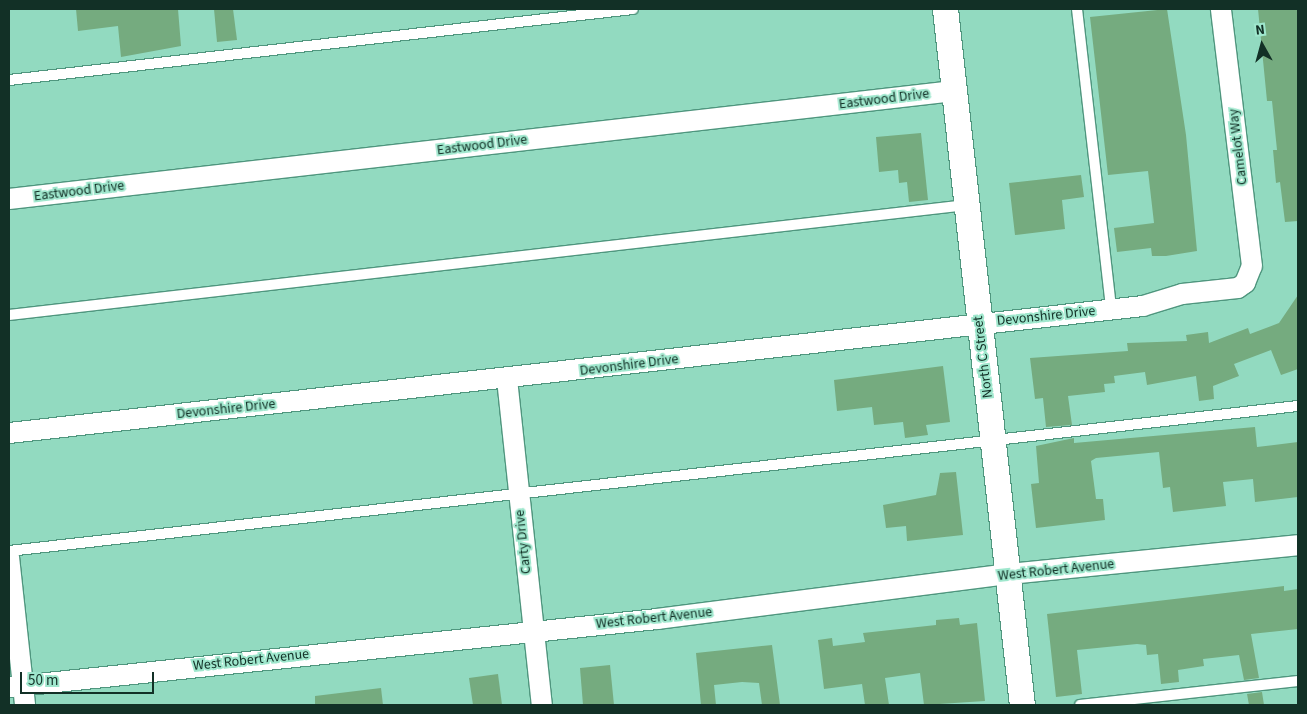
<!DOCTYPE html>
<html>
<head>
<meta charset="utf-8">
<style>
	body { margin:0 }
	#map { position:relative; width:1307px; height:714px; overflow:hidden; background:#92dac0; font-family:"Source Sans 3",sans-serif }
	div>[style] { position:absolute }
	.building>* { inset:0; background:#75ab7f }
	.roads { filter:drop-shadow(1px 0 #4f967e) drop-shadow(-1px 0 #4f967e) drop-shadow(0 1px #4f967e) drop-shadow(0 -1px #4f967e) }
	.service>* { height:10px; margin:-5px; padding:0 5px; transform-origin:5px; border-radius:5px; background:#fff }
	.minor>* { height:20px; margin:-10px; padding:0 10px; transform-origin:10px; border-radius:10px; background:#fff }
	.tertiary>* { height:25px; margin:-12.5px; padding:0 12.5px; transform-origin:12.5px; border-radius:12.5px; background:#fff }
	span { translate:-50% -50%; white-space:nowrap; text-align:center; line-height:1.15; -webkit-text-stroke:4px #9fe7cd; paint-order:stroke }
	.street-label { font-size:14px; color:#123026 }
	.frame { position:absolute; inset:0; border:10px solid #123026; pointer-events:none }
	.north { position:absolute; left:1237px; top:20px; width:50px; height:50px; -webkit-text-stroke:4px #9fe7cd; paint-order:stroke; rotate:353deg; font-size:14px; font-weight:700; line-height:20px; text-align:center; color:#123026 }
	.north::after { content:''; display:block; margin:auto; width:18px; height:22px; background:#123026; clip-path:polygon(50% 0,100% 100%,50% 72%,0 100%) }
	.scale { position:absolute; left:20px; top:672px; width:134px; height:22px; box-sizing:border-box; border:2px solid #123026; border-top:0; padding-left:6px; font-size:15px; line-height:18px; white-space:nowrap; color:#123026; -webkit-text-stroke:4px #9fe7cd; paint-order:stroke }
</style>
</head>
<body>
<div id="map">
	<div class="building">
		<i style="clip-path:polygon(76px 9px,178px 9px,181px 46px,121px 57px,118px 26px,78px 31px)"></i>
		<i style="clip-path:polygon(214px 9px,233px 9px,237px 40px,217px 42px)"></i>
		<i style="clip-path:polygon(1167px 9px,1186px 135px,1197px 251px,1166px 256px,1152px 256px,1151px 248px,1117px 252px,1114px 228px,1154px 223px,1148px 171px,1108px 175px,1090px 17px)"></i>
		<i style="clip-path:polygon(1258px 9px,1297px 9px,1298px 221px,1285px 222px,1280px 182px,1276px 183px,1273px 150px,1277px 150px,1272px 101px,1267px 101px)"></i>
		<i style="clip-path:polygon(921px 133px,928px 200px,909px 202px,907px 182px,899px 183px,898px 170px,879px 172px,876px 137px)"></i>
		<i style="clip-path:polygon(1081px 175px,1084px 197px,1062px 200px,1065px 229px,1015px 235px,1009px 183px)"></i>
		<i style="clip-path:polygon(1298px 295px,1298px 369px,1281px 375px,1271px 350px,1234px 364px,1239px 376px,1213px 386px,1214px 399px,1199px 401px,1196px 376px,1147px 385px,1145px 372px,1114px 376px,1115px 383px,1104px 384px,1105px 392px,1068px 396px,1072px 425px,1046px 427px,1043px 398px,1035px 399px,1030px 358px,1128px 351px,1127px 343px,1187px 341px,1186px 335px,1208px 332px,1209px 343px,1248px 328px,1250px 334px,1279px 323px)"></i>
		<i style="clip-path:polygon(943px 366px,950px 422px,926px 425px,928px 435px,905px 438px,903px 422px,874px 425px,872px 407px,837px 411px,834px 380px)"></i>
		<i style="clip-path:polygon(1255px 427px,1257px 447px,1298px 442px,1298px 497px,1255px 502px,1253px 479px,1223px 482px,1226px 506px,1173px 512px,1170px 487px,1163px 488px,1159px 452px,1096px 458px,1091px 461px,1096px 499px,1103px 499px,1105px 520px,1036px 528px,1031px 484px,1039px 483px,1036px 446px,1074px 438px,1074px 443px)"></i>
		<i style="clip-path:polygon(956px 472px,963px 535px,907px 541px,906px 526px,886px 528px,883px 505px,936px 495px,940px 473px)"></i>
		<i style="clip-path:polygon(1284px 586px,1284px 591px,1298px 589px,1298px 629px,1251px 634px,1259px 678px,1244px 680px,1239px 655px,1203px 659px,1204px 666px,1178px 670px,1179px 682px,1161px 684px,1158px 654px,1147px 655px,1146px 645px,1137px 644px,1077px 650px,1082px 694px,1056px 697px,1047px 614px)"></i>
		<i style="clip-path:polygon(959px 618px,960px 625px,977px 623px,985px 701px,924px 705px,920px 673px,885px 678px,889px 705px,865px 705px,862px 684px,824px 689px,818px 640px,832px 638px,833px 646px,865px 642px,863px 633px,936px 625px,936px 620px)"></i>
		<i style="clip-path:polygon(772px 645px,780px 705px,762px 705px,759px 683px,742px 682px,714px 685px,716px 705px,701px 705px,696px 653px)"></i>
		<i style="clip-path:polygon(610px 665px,614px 705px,583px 705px,580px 668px)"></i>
		<i style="clip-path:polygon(498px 674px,502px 705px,473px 705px,469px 678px)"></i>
		<i style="clip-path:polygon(381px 688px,383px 705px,315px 705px,315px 696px)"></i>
		<i style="clip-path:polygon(1262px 692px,1264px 705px,1249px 705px,1247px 694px)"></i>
	</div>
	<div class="roads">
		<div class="service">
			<i style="left:1077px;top:9px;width:302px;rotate:83.5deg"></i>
			<i style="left:9px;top:80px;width:628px;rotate:-6.49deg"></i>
			<i style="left:9px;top:315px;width:964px;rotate:-6.55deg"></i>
			<i style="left:9px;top:551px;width:1297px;rotate:-6.42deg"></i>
			<i style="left:1080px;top:705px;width:219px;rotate:-6.3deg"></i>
		</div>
		<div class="minor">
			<i style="left:9px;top:199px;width:951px;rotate:-6.52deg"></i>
			<i style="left:507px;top:379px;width:328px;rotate:83.9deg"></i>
			<i style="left:9px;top:433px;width:1141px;rotate:-6.39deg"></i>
			<i style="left:1143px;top:306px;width:41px;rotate:-17.1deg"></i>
			<i style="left:1182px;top:294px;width:56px;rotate:-6.1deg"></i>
			<i style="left:1238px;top:288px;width:9px;rotate:-36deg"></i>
			<i style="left:1245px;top:283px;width:18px;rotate:-68deg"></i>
			<i style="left:1252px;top:266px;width:259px;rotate:-96.9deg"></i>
			<i style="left:9px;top:557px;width:149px;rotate:83.8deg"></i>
			<i style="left:9px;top:687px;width:652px;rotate:-5.99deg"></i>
			<i style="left:657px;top:619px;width:355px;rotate:-7.3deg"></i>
			<i style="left:1009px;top:574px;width:290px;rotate:-5.7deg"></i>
		</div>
		<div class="tertiary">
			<i style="left:945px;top:9px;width:700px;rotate:83.69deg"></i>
		</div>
	</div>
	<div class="street-label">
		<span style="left:884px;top:99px;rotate:-7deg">Eastwood Drive</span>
		<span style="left:482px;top:145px;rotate:-7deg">Eastwood Drive</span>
		<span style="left:1238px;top:147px;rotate:-97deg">Camelot Way</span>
		<span style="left:79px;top:191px;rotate:-7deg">Eastwood Drive</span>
		<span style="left:1046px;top:316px;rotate:-6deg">Devonshire Drive</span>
		<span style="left:983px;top:357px;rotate:-97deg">North C Street</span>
		<span style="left:629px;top:365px;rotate:-7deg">Devonshire Drive</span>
		<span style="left:226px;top:409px;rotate:-6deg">Devonshire Drive</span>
		<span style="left:523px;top:542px;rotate:-96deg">Carty Drive</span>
		<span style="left:1056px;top:570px;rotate:-6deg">West Robert Avenue</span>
		<span style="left:654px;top:618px;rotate:-6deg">West Robert Avenue</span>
		<span style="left:251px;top:660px;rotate:-6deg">West Robert Avenue</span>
	</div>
	<div class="frame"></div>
	<div class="north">N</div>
	<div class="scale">50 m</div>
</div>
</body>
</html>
